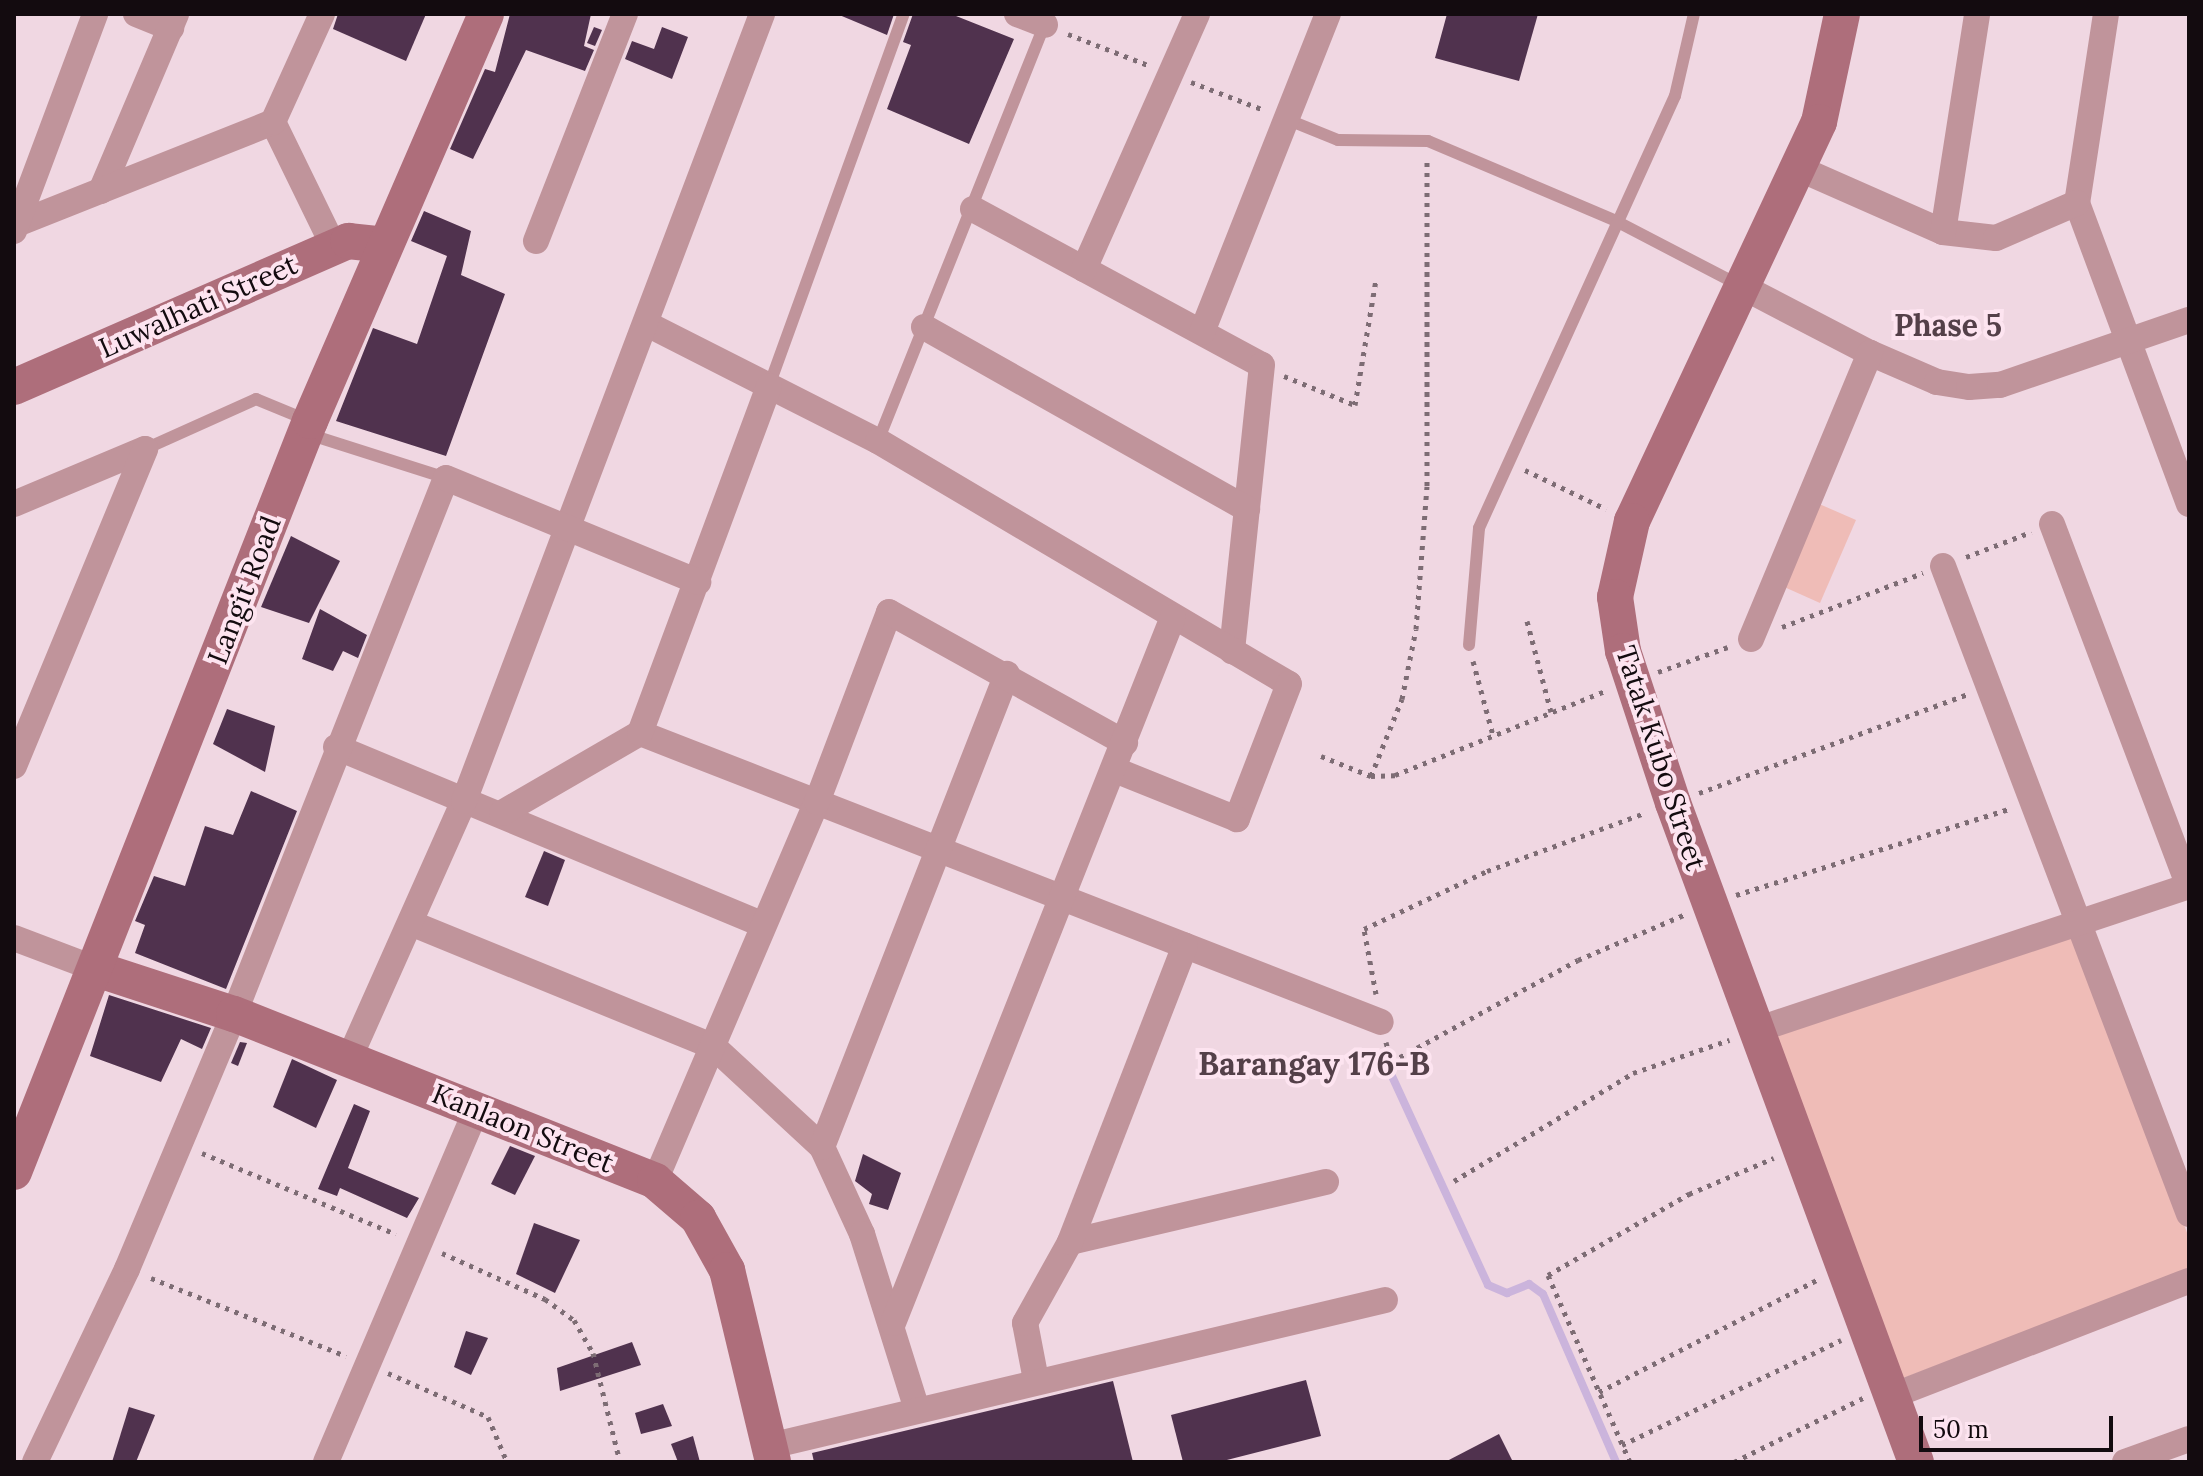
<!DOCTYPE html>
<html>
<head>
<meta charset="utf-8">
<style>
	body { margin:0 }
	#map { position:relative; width:2203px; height:1476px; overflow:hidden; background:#f0d7e2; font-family:Lora,serif }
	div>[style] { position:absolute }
	.green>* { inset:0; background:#efbcb7 }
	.stream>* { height:8px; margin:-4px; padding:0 4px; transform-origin:4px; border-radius:4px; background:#cbb4dc }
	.building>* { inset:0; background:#50324e }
	.path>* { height:5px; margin-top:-2.5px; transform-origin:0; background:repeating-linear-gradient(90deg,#7d6c74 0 4px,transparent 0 10px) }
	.lane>* { height:12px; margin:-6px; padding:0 6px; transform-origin:6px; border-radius:6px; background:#c0949b }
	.street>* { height:26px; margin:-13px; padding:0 13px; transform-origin:13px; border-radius:13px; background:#c0949b }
	.secondary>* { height:36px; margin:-18px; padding:0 18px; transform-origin:18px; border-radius:18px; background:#ae6e7b }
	span { translate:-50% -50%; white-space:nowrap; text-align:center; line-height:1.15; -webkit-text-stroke:8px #fde4f0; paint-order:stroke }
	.street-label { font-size:28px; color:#130b0f }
	.neighbourhood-label { font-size:30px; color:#544049; font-weight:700 }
	.quarter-label { font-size:32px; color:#544049; font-weight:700 }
	.frame { position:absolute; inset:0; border:16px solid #130b0f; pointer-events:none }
	.scale { position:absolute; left:1919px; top:1416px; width:194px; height:36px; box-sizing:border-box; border:4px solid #130b0f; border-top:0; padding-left:10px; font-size:24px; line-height:28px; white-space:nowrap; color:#130b0f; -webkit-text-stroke:6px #fde4f0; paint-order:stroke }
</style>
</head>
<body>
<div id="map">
	<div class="green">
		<i style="clip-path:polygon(1817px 503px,1856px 520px,1820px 603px,1782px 586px)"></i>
		<i style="clip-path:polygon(2077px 935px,2189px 1238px,2189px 1270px,1901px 1379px,1772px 1033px)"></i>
	</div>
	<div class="stream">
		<i style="left:1391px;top:1074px;width:232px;rotate:65.3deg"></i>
		<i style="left:1488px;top:1285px;width:21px;rotate:23deg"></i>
		<i style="left:1507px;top:1293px;width:24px;rotate:-22deg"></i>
		<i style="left:1529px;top:1284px;width:17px;rotate:36deg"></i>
		<i style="left:1543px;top:1294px;width:183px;rotate:66.5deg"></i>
	</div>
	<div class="building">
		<i style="clip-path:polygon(338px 14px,426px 14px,406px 61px,333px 29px)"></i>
		<i style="clip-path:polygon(510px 14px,591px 14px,584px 46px,594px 50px,585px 71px,526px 50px,473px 159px,450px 149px,485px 69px,495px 72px)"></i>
		<i style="clip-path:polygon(837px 14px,894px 14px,887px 35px)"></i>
		<i style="clip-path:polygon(913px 14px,951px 14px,1014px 39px,969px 144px,887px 109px,911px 45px,903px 42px)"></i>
		<i style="clip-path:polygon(1447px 14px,1538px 14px,1519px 81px,1435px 58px)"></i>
		<i style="clip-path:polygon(594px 27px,602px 30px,595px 46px,587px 43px)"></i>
		<i style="clip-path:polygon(662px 27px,688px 37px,672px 79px,625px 59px,632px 41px,654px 49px)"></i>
		<i style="clip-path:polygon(424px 211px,471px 231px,461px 275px,505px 294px,446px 456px,336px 421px,373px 328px,417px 344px,447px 256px,411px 241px)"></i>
		<i style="clip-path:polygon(291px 536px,340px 561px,309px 623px,261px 607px)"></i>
		<i style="clip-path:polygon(320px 609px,367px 635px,358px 658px,343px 651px,333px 671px,302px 659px)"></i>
		<i style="clip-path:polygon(227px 709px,275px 726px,265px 772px,213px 744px)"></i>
		<i style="clip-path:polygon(251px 791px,297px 811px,226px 989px,135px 953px,145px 925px,135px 921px,154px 876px,185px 886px,205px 826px,233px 835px)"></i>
		<i style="clip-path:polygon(544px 851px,565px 860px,548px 906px,525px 897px)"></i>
		<i style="clip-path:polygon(109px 995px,211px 1028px,202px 1049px,181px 1039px,161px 1082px,90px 1056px)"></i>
		<i style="clip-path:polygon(240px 1042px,247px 1043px,238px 1066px,231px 1063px)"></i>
		<i style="clip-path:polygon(292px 1059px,337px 1080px,316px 1128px,273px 1107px)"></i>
		<i style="clip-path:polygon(354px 1104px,370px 1111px,348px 1168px,419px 1198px,407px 1218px,340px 1188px,337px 1196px,318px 1189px)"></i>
		<i style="clip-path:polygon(510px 1146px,535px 1156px,515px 1195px,491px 1184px)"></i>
		<i style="clip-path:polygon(863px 1154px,901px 1173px,888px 1210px,869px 1204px,872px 1194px,855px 1181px)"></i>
		<i style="clip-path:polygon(534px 1223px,580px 1240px,555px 1293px,516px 1274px)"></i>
		<i style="clip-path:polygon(466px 1331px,488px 1338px,471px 1375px,454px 1367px)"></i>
		<i style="clip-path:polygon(632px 1342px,641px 1365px,560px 1391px,557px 1368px)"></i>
		<i style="clip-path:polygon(1306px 1380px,1321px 1436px,1219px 1462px,1183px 1462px,1171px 1415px)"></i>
		<i style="clip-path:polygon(1113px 1381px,1133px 1462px,814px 1462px,812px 1453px)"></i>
		<i style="clip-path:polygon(663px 1404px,672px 1426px,641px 1434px,635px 1413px)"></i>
		<i style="clip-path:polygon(129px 1407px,155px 1415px,136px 1462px,112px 1462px)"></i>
		<i style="clip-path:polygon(1499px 1434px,1513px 1462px,1445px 1462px)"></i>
		<i style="clip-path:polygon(693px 1436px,700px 1462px,678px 1462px,671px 1444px)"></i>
	</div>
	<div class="path">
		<i style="left:1068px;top:34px;width:86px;rotate:21.2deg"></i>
		<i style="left:1191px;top:82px;width:78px;rotate:21deg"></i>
		<i style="left:1284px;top:376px;width:77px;rotate:22.2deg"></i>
		<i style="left:1355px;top:405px;width:127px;rotate:-80.5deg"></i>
		<i style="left:1525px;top:470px;width:90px;rotate:25.7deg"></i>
		<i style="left:1966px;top:557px;width:70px;rotate:-21deg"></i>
		<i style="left:1527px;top:621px;width:94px;rotate:75.2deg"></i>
		<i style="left:1782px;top:627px;width:151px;rotate:-21deg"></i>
		<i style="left:1473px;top:661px;width:77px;rotate:74.9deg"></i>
		<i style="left:1658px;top:672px;width:74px;rotate:-19.7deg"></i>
		<i style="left:1321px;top:756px;width:54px;rotate:21.8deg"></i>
		<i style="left:1371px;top:776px;width:24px;rotate:-2deg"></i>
		<i style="left:1395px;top:775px;width:229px;rotate:-21.8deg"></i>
		<i style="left:1371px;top:776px;width:83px;rotate:-68.1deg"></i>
		<i style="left:1402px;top:699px;width:71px;rotate:-78.7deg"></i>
		<i style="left:1416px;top:629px;width:143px;rotate:-85.6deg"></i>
		<i style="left:1427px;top:486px;width:328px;rotate:-90deg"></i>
		<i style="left:1699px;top:793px;width:287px;rotate:-20.2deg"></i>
		<i style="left:1736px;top:895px;width:286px;rotate:-17.5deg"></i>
		<i style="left:1376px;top:994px;width:66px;rotate:-100.5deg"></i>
		<i style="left:1364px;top:929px;width:136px;rotate:-25.2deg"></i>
		<i style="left:1487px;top:871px;width:168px;rotate:-20.2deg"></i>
		<i style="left:1386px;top:1042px;width:21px;rotate:76deg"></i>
		<i style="left:1391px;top:1062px;width:213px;rotate:-28.6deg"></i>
		<i style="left:1578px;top:960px;width:117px;rotate:-23.1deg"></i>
		<i style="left:202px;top:1153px;width:210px;rotate:22.7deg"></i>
		<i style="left:1454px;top:1181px;width:209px;rotate:-31.1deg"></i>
		<i style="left:1633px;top:1073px;width:102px;rotate:-19deg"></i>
		<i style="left:442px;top:1253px;width:113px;rotate:24.1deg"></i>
		<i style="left:545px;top:1299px;width:36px;rotate:36deg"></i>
		<i style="left:574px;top:1320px;width:38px;rotate:60deg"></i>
		<i style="left:593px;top:1353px;width:112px;rotate:76.1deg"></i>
		<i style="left:151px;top:1278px;width:210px;rotate:21.8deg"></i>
		<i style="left:388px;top:1373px;width:109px;rotate:23.7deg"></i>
		<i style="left:488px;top:1417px;width:49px;rotate:67.1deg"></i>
		<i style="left:1599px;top:1392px;width:247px;rotate:-27.2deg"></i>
		<i style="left:1622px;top:1445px;width:243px;rotate:-25.6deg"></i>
		<i style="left:1630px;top:1462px;width:204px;rotate:-113.7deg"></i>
		<i style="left:1548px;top:1275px;width:163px;rotate:-29.9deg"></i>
		<i style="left:1689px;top:1194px;width:92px;rotate:-23deg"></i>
		<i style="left:1734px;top:1462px;width:144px;rotate:-26.4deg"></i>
	</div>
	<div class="lane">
		<i style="left:1286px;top:119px;width:56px;rotate:22deg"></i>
		<i style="left:1338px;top:140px;width:90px;rotate:0.6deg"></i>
		<i style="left:1428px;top:141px;width:202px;rotate:23deg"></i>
		<i style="left:1614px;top:220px;width:139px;rotate:27.5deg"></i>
		<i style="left:769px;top:386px;width:396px;rotate:-70.1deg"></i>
		<i style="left:308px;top:434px;width:145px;rotate:17.7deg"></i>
		<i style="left:878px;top:441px;width:449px;rotate:-68.2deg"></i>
		<i style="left:145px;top:449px;width:122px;rotate:-24.2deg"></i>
		<i style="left:256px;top:399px;width:55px;rotate:22.4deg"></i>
		<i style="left:1469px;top:645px;width:117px;rotate:-85.1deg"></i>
		<i style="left:1479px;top:528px;width:474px;rotate:-65.6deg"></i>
		<i style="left:1675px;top:96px;width:84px;rotate:-77deg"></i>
	</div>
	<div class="street">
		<i style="left:136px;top:14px;width:38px;rotate:22deg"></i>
		<i style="left:1017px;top:14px;width:30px;rotate:21deg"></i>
		<i style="left:2106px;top:14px;width:191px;rotate:98.7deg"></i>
		<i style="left:2077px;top:203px;width:321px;rotate:69.6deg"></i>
		<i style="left:273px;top:122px;width:139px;rotate:64deg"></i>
		<i style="left:1798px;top:168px;width:158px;rotate:23.8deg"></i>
		<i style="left:1943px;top:232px;width:53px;rotate:6.5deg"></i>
		<i style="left:1996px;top:238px;width:88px;rotate:-23.4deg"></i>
		<i style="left:101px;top:191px;width:192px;rotate:-67deg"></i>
		<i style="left:973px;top:209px;width:328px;rotate:28.4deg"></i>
		<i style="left:1262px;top:365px;width:288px;rotate:96deg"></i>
		<i style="left:17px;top:224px;width:276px;rotate:-21.7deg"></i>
		<i style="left:273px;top:122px;width:119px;rotate:-65.6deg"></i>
		<i style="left:14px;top:231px;width:232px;rotate:-69.5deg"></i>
		<i style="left:1943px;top:232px;width:221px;rotate:-81.1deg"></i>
		<i style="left:536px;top:241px;width:244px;rotate:-68.6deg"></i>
		<i style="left:1084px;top:269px;width:279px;rotate:-66.1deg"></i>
		<i style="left:1743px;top:287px;width:143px;rotate:27.5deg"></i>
		<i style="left:1870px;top:353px;width:73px;rotate:23.4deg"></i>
		<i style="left:1937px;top:382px;width:32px;rotate:9deg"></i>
		<i style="left:1969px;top:387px;width:31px;rotate:-4deg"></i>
		<i style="left:2000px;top:385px;width:200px;rotate:-19deg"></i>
		<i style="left:649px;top:325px;width:257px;rotate:26.9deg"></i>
		<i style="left:878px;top:441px;width:477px;rotate:30.6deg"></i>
		<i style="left:1289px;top:684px;width:145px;rotate:111.1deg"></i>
		<i style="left:1237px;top:819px;width:131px;rotate:-158.1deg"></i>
		<i style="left:924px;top:327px;width:371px;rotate:29.4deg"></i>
		<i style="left:1202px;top:332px;width:342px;rotate:-68.4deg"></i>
		<i style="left:14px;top:504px;width:142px;rotate:-22.8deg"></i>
		<i style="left:2052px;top:524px;width:388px;rotate:69.3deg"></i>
		<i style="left:1943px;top:566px;width:693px;rotate:69.21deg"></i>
		<i style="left:1751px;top:639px;width:310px;rotate:-67.4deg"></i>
		<i style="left:640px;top:733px;width:795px;rotate:21.31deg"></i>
		<i style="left:336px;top:747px;width:460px;rotate:22.6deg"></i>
		<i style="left:14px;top:766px;width:343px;rotate:-67.5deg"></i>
		<i style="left:502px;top:813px;width:160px;rotate:-30.1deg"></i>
		<i style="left:640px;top:733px;width:370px;rotate:-69.6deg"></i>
		<i style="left:413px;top:924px;width:325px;rotate:22.2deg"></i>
		<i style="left:714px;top:1047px;width:147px;rotate:42.8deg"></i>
		<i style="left:822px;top:1147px;width:96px;rotate:65.3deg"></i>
		<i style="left:862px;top:1234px;width:184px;rotate:72.6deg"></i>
		<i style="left:14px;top:938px;width:88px;rotate:20.7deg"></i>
		<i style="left:1756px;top:1030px;width:456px;rotate:-18.4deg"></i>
		<i style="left:349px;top:1059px;width:282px;rotate:-66deg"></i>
		<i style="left:464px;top:801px;width:842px;rotate:-69.26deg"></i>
		<i style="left:822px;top:1147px;width:508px;rotate:-68.64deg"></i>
		<i style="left:655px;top:1181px;width:412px;rotate:-66.9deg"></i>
		<i style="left:817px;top:802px;width:203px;rotate:-69.2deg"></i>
		<i style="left:889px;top:612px;width:270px;rotate:29deg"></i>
		<i style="left:1070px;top:1242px;width:263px;rotate:-13.2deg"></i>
		<i style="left:893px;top:1323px;width:759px;rotate:-68.37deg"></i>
		<i style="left:1036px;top:1380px;width:58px;rotate:-100.9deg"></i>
		<i style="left:1025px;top:1323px;width:93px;rotate:-60.9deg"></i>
		<i style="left:1070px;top:1242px;width:318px;rotate:-68.8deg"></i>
		<i style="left:1892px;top:1396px;width:318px;rotate:-21.2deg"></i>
		<i style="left:770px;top:1446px;width:632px;rotate:-13.35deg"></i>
		<i style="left:35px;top:1462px;width:214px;rotate:-64.5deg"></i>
		<i style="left:127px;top:1269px;width:277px;rotate:-67.2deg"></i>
		<i style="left:234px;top:1014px;width:576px;rotate:-68.42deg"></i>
		<i style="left:446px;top:478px;width:273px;rotate:22.4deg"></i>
		<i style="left:326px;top:1462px;width:385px;rotate:-66.9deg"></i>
		<i style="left:2125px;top:1462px;width:68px;rotate:-19.8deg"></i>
	</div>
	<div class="secondary">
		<i style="left:1842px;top:14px;width:110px;rotate:102deg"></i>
		<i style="left:1819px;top:122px;width:441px;rotate:115.1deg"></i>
		<i style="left:1632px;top:521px;width:78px;rotate:102.6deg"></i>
		<i style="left:1615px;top:597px;width:55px;rotate:81.6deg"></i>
		<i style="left:1623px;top:651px;width:160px;rotate:71.8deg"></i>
		<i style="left:1673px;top:803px;width:702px;rotate:69.76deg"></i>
		<i style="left:14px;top:387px;width:365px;rotate:-23.6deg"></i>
		<i style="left:348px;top:241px;width:36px;rotate:6deg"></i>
		<i style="left:96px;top:969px;width:145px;rotate:18.1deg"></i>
		<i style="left:234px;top:1014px;width:453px;rotate:21.6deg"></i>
		<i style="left:655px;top:1181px;width:57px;rotate:40.7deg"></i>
		<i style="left:698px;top:1218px;width:60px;rotate:60.9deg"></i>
		<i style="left:727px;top:1270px;width:197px;rotate:76.5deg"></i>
		<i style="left:14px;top:1172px;width:807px;rotate:-68.49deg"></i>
		<i style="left:310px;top:421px;width:443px;rotate:-66.6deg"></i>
	</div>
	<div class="street-label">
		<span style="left:198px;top:306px;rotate:-24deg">Luwalhati Street</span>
		<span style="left:244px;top:590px;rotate:-69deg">Langit Road</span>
		<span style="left:1661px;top:758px;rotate:72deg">Tatak Kubo Street</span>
		<span style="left:523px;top:1128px;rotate:22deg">Kanlaon Street</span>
	</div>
	<div class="neighbourhood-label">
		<span style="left:1948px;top:325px">Phase 5</span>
	</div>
	<div class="quarter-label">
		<span style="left:1314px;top:1064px">Barangay 176-B</span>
	</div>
	<div class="frame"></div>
	<div class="scale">50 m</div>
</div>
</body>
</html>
